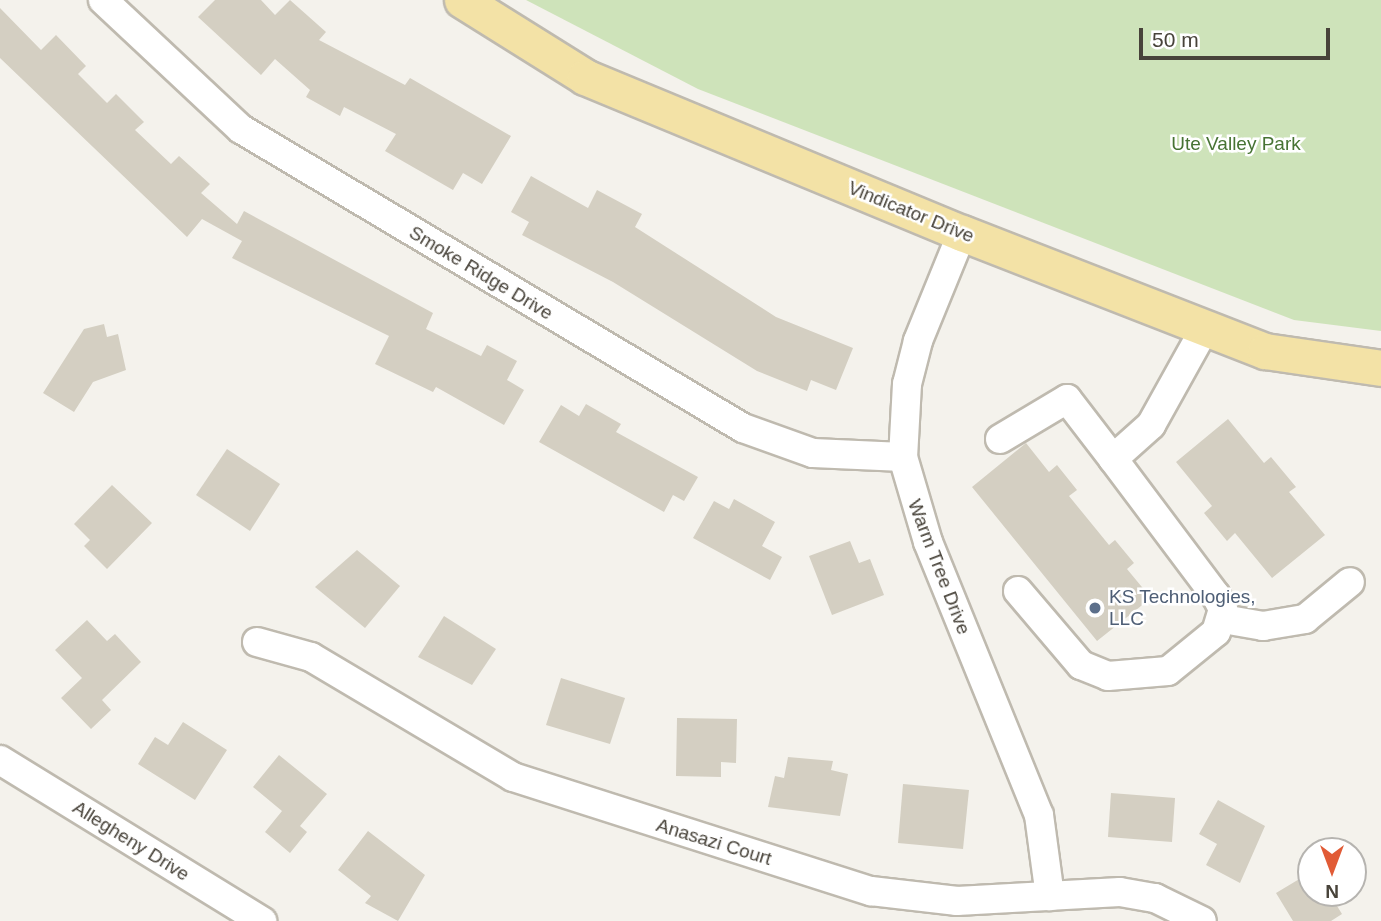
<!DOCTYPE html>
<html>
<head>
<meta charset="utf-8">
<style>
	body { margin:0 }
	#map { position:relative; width:1381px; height:921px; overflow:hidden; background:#f4f2ec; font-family:Arial,sans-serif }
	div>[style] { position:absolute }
	.green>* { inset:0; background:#cee3ba }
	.building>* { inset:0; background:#d4cfc2 }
	.roads { filter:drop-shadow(2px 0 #bfbaaf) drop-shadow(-2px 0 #bfbaaf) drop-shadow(0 2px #bfbaaf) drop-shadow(0 -2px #bfbaaf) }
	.minor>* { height:28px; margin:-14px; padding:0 14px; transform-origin:14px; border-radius:14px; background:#fff }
	.major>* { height:35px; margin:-17.5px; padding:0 17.5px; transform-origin:17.5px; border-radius:17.5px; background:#f3e2a6 }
	.dots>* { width:19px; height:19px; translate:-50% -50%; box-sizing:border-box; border:4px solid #fff; border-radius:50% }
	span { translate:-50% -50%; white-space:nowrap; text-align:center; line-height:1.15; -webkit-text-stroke:5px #fff; paint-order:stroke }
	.park-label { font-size:19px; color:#477334 }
	.street-label { font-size:19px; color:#48433a }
	.service-label { font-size:19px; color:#4e5e75 }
	.left { translate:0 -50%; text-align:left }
	.north { position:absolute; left:1297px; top:837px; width:70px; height:70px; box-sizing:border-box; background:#fff; border:2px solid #b6b4b0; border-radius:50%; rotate:180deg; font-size:19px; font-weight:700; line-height:28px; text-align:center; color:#48433a }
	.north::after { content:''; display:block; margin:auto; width:24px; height:32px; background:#e15b36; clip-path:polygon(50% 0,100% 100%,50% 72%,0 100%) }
	.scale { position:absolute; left:1139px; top:28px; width:191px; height:32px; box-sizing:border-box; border:4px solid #48433a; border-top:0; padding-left:9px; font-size:21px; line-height:24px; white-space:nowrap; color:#48433a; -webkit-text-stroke:5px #fff; paint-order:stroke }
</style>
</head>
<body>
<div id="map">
	<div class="green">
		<i style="clip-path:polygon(526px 0,1381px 0,1381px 331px,1294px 320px,698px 89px)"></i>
	</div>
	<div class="building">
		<i style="clip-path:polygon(215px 0,261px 0,275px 15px,290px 0,326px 32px,319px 40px,405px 85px,410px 78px,511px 136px,482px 184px,463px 173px,453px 190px,385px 151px,396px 134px,344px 107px,340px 116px,306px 97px,310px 90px,275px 59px,261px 75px,198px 17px)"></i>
		<i style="clip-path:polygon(0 8px,41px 50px,56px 35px,86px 66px,78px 74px,107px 103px,116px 94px,144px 122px,135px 130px,171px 164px,179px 156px,210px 184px,201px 193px,237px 224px,244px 211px,433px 313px,426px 329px,481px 356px,487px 345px,517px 361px,507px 380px,524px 390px,504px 425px,436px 387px,433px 392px,375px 364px,389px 336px,232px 258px,242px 241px,202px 219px,187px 237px,0 58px)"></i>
		<i style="clip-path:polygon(531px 176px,588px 208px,597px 190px,642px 214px,635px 227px,776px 317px,853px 348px,836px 390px,811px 380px,807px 391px,757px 371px,613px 282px,522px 235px,529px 222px,511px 212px)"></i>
		<i style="clip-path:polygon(104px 324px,107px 337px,118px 334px,126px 370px,93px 382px,74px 412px,43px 393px,84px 329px)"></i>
		<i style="clip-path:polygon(586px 404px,621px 424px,616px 432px,698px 477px,684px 501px,673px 495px,664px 512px,539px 442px,561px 405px,579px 416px)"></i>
		<i style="clip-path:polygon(1228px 419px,1264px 463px,1271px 457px,1296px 487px,1289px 492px,1325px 535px,1272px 578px,1235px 533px,1227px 541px,1204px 513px,1212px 506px,1176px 462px)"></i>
		<i style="clip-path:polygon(1026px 443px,1049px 472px,1057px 465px,1077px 490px,1069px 496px,1109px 545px,1115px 540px,1134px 563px,1127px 569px,1151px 598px,1097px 641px,972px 487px)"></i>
		<i style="clip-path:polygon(227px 449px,280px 484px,250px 531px,196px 495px)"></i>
		<i style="clip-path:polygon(112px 485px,152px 523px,107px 569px,84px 546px,90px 540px,74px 524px)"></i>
		<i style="clip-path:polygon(734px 499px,775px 522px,762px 546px,782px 557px,770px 580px,693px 538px,714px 501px,729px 509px)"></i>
		<i style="clip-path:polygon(850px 541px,859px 563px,870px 559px,884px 595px,832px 615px,809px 556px)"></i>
		<i style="clip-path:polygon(357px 550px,400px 586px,365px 628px,315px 587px)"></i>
		<i style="clip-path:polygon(444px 616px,496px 649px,472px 685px,418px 657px)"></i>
		<i style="clip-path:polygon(87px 620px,107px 641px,115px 634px,141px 662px,102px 700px,111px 710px,91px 729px,61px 698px,82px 678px,55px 650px)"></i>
		<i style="clip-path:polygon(561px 678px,625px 698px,610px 744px,546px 725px)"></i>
		<i style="clip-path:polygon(677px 718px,737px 719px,736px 763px,721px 762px,721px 777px,676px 776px)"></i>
		<i style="clip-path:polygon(183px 722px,227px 750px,195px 800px,138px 764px,155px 737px,168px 745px)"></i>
		<i style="clip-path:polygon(279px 755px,327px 794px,300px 826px,307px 832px,290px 853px,265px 832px,282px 811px,253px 787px)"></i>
		<i style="clip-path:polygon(788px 757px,833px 761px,831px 770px,848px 774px,840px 816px,768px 807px,775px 776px,784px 778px)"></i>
		<i style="clip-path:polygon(903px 784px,969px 790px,963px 849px,898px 843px)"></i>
		<i style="clip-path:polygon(1111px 793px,1175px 798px,1172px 842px,1108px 837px)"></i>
		<i style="clip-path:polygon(1218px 800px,1265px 826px,1240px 883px,1206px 865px,1217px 844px,1199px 834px)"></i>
		<i style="clip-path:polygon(368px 831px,425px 875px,398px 921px,365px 903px,371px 896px,338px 870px)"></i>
		<i style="clip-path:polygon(1311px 872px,1311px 893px,1329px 893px,1342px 914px,1331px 921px,1293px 921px,1276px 893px)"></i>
	</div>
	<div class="roads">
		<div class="minor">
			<i style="left:103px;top:0;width:189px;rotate:43.1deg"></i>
			<i style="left:241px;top:129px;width:584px;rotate:30.78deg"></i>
			<i style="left:743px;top:428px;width:74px;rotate:19.7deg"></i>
			<i style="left:813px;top:453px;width:90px;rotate:2.5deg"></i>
			<i style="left:962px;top:233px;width:117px;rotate:112.2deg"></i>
			<i style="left:918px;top:341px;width:44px;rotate:104.3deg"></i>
			<i style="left:907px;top:384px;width:73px;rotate:93.1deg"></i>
			<i style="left:903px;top:457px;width:89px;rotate:73.6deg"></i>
			<i style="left:928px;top:542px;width:295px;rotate:67.9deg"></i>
			<i style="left:1039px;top:815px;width:82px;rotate:82.3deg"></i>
			<i style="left:1000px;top:439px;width:78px;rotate:-30.8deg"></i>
			<i style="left:1067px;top:399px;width:76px;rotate:52.5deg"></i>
			<i style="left:1018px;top:591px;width:97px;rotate:49.6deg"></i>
			<i style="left:1081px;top:665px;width:29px;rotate:22deg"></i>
			<i style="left:1108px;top:676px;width:60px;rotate:-4.8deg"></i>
			<i style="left:1168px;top:671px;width:62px;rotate:-39.1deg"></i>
			<i style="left:1216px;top:632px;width:24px;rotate:-73deg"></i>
			<i style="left:1223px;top:609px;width:15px;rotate:-118deg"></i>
			<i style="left:1216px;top:596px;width:171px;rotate:-126.9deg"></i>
			<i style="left:1113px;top:459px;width:51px;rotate:-41.8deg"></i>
			<i style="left:1151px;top:425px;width:111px;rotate:-60.9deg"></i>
			<i style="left:1223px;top:619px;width:41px;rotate:9.9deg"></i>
			<i style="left:1263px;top:626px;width:43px;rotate:-9.5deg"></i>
			<i style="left:1305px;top:619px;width:58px;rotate:-39.4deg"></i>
			<i style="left:257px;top:642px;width:56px;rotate:15.5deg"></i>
			<i style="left:311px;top:657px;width:235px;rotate:30.7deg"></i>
			<i style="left:513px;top:777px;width:376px;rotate:17.7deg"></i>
			<i style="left:871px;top:891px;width:87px;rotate:6.6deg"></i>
			<i style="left:957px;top:901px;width:163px;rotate:-3.2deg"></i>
			<i style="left:1120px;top:892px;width:36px;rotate:10deg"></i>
			<i style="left:1155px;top:898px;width:52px;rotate:26.1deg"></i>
			<i style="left:0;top:760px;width:308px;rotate:31.6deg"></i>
		</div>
		<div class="major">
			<i style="left:462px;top:0;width:145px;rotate:32deg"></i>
			<i style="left:585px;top:77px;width:408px;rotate:22.5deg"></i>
			<i style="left:962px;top:233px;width:325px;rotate:21.3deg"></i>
			<i style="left:1265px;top:351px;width:117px;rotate:8.3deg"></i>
		</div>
	</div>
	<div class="dots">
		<i style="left:1095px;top:608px;background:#5c6f8a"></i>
	</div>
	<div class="park-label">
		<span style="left:1236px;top:144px">Ute Valley Park</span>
	</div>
	<div class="street-label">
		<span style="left:911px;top:212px;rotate:22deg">Vindicator Drive</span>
		<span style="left:481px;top:273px;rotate:31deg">Smoke Ridge Drive</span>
		<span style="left:939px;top:567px;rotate:69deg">Warm Tree Drive</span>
		<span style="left:131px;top:841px;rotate:32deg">Allegheny Drive</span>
		<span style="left:714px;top:842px;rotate:17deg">Anasazi Court</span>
	</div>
	<div class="service-label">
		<span class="left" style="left:1109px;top:608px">KS Technologies,<br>LLC</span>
	</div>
	<div class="north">N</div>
	<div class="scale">50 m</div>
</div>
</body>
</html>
